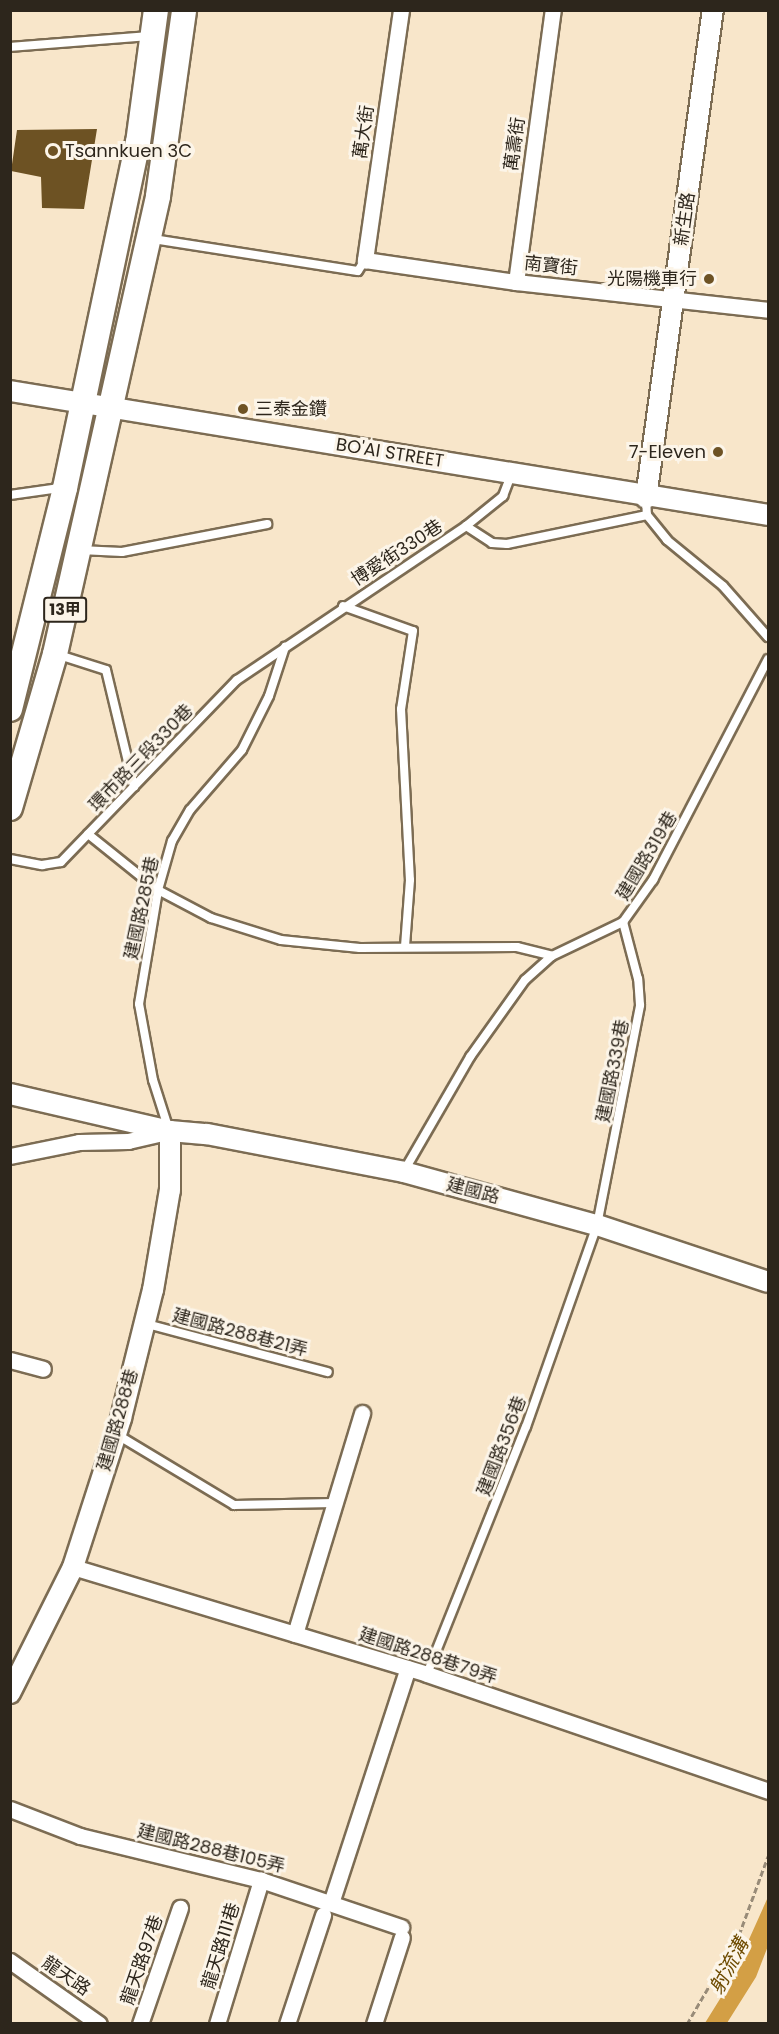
<!DOCTYPE html>
<html>
<head>
<meta charset="utf-8">
<style>
	body { margin:0 }
	#map { position:relative; width:779px; height:2034px; overflow:hidden; background:#f8e6ca; font-family:Poppins,"Noto Sans TC",sans-serif }
	div>[style] { position:absolute }
	.water>* { inset:0; background:#d39f45 }
	.building>* { inset:0; background:#6d5223 }
	.path>* { height:3px; margin-top:-1.5px; transform-origin:0; background:repeating-linear-gradient(90deg,#988b78 0 6px,transparent 0 9px) }
	.roads { filter:drop-shadow(2px 0 #7c6c53) drop-shadow(-2px 0 #7c6c53) drop-shadow(0 2px #7c6c53) drop-shadow(0 -2px #7c6c53) }
	.service>* { height:8px; margin:-4px; padding:0 4px; transform-origin:4px; border-radius:4px; background:#fff }
	.minor>* { height:15px; margin:-7.5px; padding:0 7.5px; transform-origin:7.5px; border-radius:7.5px; background:#fff }
	.tertiary>* { height:20px; margin:-10px; padding:0 10px; transform-origin:10px; border-radius:10px; background:#fff }
	.primary>* { height:24px; margin:-12px; padding:0 12px; transform-origin:12px; border-radius:12px; background:#fff }
	.dots>* { width:16px; height:16px; translate:-50% -50%; box-sizing:border-box; border:3px solid #fcf5e9; border-radius:50% }
	span { translate:-50% -50%; white-space:nowrap; text-align:center; line-height:1.15; -webkit-text-stroke:6px #fcf5e9; paint-order:stroke }
	.shield-label span { padding:2px 4px; background:#fcf5e9; border:2px solid; border-radius:4px; -webkit-text-stroke-width:0 }
	.shield-label { font-size:16px; color:#2d261c; font-weight:700 }
	.street-label { font-size:18px; color:#2d261c }
	.poi-label { font-size:18px; color:#2d261c }
	.left { translate:0 -50%; text-align:left }
	.right { translate:-100% -50%; text-align:right }
	.water-label { font-size:20px; color:#6e4b01; font-style:italic }
	.frame { position:absolute; inset:0; border:12px solid #2d261c; pointer-events:none }
</style>
</head>
<body>
<div id="map">
	<div class="water">
		<i style="clip-path:polygon(768px 1897px,768px 1946px,756px 1977px,727px 2023px,705px 2023px,728px 1986px)"></i>
	</div>
	<div class="building">
		<i style="clip-path:polygon(97px 129px,84px 209px,42px 208px,41px 177px,11px 171px,17px 130px)"></i>
	</div>
	<div class="path">
		<i style="left:687px;top:2024px;width:103px;rotate:-59.7deg"></i>
		<i style="left:739px;top:1935px;width:84px;rotate:-69.8deg"></i>
	</div>
	<div class="roads">
		<div class="service">
			<i style="left:10px;top:47px;width:139px;rotate:-4.5deg"></i>
			<i style="left:153px;top:239px;width:207px;rotate:8.9deg"></i>
			<i style="left:358px;top:271px;width:13px;rotate:-58deg"></i>
			<i style="left:10px;top:495px;width:50px;rotate:-8deg"></i>
			<i style="left:646px;top:498px;width:17px;rotate:87deg"></i>
			<i style="left:647px;top:515px;width:32px;rotate:51deg"></i>
			<i style="left:667px;top:540px;width:72px;rotate:39.4deg"></i>
			<i style="left:723px;top:586px;width:68px;rotate:48.6deg"></i>
			<i style="left:466px;top:526px;width:31px;rotate:33deg"></i>
			<i style="left:492px;top:543px;width:15px;rotate:4deg"></i>
			<i style="left:507px;top:544px;width:143px;rotate:-11.7deg"></i>
			<i style="left:80px;top:550px;width:42px;rotate:2.7deg"></i>
			<i style="left:122px;top:552px;width:148px;rotate:-10.9deg"></i>
			<i style="left:343px;top:606px;width:74px;rotate:19.7deg"></i>
			<i style="left:413px;top:631px;width:79px;rotate:98.7deg"></i>
			<i style="left:401px;top:709px;width:171px;rotate:87deg"></i>
			<i style="left:410px;top:880px;width:66px;rotate:94.3deg"></i>
			<i style="left:59px;top:655px;width:49px;rotate:17.7deg"></i>
			<i style="left:106px;top:670px;width:120px;rotate:76.5deg"></i>
			<i style="left:88px;top:834px;width:90px;rotate:38.7deg"></i>
			<i style="left:158px;top:890px;width:60px;rotate:27.8deg"></i>
			<i style="left:211px;top:918px;width:73px;rotate:17.4deg"></i>
			<i style="left:281px;top:940px;width:79px;rotate:5.8deg"></i>
			<i style="left:360px;top:948px;width:157px;rotate:-0.4deg"></i>
			<i style="left:517px;top:947px;width:36px;rotate:14deg"></i>
			<i style="left:10px;top:859px;width:33px;rotate:11deg"></i>
			<i style="left:42px;top:865px;width:19px;rotate:-9deg"></i>
			<i style="left:61px;top:862px;width:253px;rotate:-46deg"></i>
			<i style="left:237px;top:680px;width:276px;rotate:-33.9deg"></i>
			<i style="left:466px;top:526px;width:48px;rotate:-39deg"></i>
			<i style="left:503px;top:496px;width:25px;rotate:-69deg"></i>
			<i style="left:168px;top:1127px;width:49px;rotate:-107.7deg"></i>
			<i style="left:153px;top:1080px;width:77px;rotate:-100.4deg"></i>
			<i style="left:139px;top:1004px;width:116px;rotate:-80.5deg"></i>
			<i style="left:158px;top:890px;width:51px;rotate:-74.1deg"></i>
			<i style="left:172px;top:841px;width:36px;rotate:-60deg"></i>
			<i style="left:190px;top:810px;width:79px;rotate:-49.1deg"></i>
			<i style="left:242px;top:750px;width:60px;rotate:-63.4deg"></i>
			<i style="left:269px;top:696px;width:52px;rotate:-71.9deg"></i>
			<i style="left:404px;top:1171px;width:132px;rotate:-59.9deg"></i>
			<i style="left:470px;top:1057px;width:95px;rotate:-54.5deg"></i>
			<i style="left:525px;top:980px;width:36px;rotate:-42deg"></i>
			<i style="left:552px;top:956px;width:79px;rotate:-25.6deg"></i>
			<i style="left:623px;top:922px;width:52px;rotate:-54.5deg"></i>
			<i style="left:653px;top:880px;width:249px;rotate:-62.5deg"></i>
			<i style="left:147px;top:1324px;width:187px;rotate:14.9deg"></i>
			<i style="left:116px;top:1434px;width:138px;rotate:31deg"></i>
			<i style="left:234px;top:1505px;width:100px;rotate:-1.1deg"></i>
			<i style="left:427px;top:1674px;width:266px;rotate:-68.2deg"></i>
			<i style="left:526px;top:1427px;width:214px;rotate:-70.6deg"></i>
			<i style="left:597px;top:1225px;width:224px;rotate:-78.9deg"></i>
			<i style="left:640px;top:1005px;width:26px;rotate:-94deg"></i>
			<i style="left:638px;top:979px;width:59px;rotate:-104.7deg"></i>
		</div>
		<div class="minor">
			<i style="left:401px;top:10px;width:253px;rotate:98.2deg"></i>
			<i style="left:365px;top:260px;width:153px;rotate:8.3deg"></i>
			<i style="left:516px;top:282px;width:254px;rotate:6.3deg"></i>
			<i style="left:516px;top:282px;width:275px;rotate:-82.3deg"></i>
			<i style="left:10px;top:1156px;width:70px;rotate:-11.5deg"></i>
			<i style="left:79px;top:1142px;width:49px;rotate:-1.2deg"></i>
			<i style="left:128px;top:1141px;width:40px;rotate:-13deg"></i>
			<i style="left:10px;top:1360px;width:34px;rotate:15deg"></i>
			<i style="left:73px;top:1567px;width:370px;rotate:16.8deg"></i>
			<i style="left:427px;top:1674px;width:361px;rotate:18.9deg"></i>
			<i style="left:295px;top:1634px;width:231px;rotate:-73.1deg"></i>
			<i style="left:10px;top:1809px;width:75px;rotate:21.1deg"></i>
			<i style="left:80px;top:1836px;width:186px;rotate:13.7deg"></i>
			<i style="left:261px;top:1880px;width:148px;rotate:18.6deg"></i>
			<i style="left:331px;top:1903px;width:247px;rotate:-71.9deg"></i>
			<i style="left:10px;top:1961px;width:109px;rotate:35.3deg"></i>
			<i style="left:140px;top:2024px;width:123px;rotate:-71deg"></i>
			<i style="left:217px;top:2024px;width:151px;rotate:-73deg"></i>
			<i style="left:287px;top:2024px;width:115px;rotate:-71.7deg"></i>
			<i style="left:374px;top:2024px;width:91px;rotate:-72.2deg"></i>
		</div>
		<div class="tertiary">
			<i style="left:10px;top:391px;width:768px;rotate:9.29deg"></i>
			<i style="left:646px;top:498px;width:493px;rotate:-82.2deg"></i>
			<i style="left:10px;top:1094px;width:164px;rotate:13deg"></i>
			<i style="left:170px;top:1131px;width:37px;rotate:5deg"></i>
			<i style="left:207px;top:1134px;width:201px;rotate:10.9deg"></i>
			<i style="left:404px;top:1172px;width:200px;rotate:15.4deg"></i>
			<i style="left:597px;top:1225px;width:180px;rotate:18.4deg"></i>
			<i style="left:10px;top:1693px;width:141px;rotate:-63.4deg"></i>
			<i style="left:73px;top:1567px;width:157px;rotate:-72.1deg"></i>
			<i style="left:121px;top:1418px;width:132px;rotate:-76deg"></i>
			<i style="left:153px;top:1290px;width:101px;rotate:-80.4deg"></i>
			<i style="left:170px;top:1190px;width:59px;rotate:-90deg"></i>
		</div>
		<div class="primary">
			<i style="left:10px;top:709px;width:228px;rotate:-76deg"></i>
			<i style="left:65px;top:488px;width:353px;rotate:-78.1deg"></i>
			<i style="left:138px;top:143px;width:134px;rotate:-82.3deg"></i>
			<i style="left:10px;top:808px;width:160px;rotate:-73.7deg"></i>
			<i style="left:55px;top:654px;width:469px;rotate:-77.3deg"></i>
			<i style="left:158px;top:196px;width:188px;rotate:-82deg"></i>
		</div>
	</div>
	<div class="dots">
		<i style="left:53px;top:151px;background:#6e5325"></i>
		<i style="left:709px;top:279px;background:#6e5325"></i>
		<i style="left:243px;top:409px;background:#6e5325"></i>
		<i style="left:718px;top:452px;background:#6e5325"></i>
	</div>
	<div class="shield-label">
		<span style="left:65px;top:610px">13甲</span>
	</div>
	<div class="street-label">
		<span style="left:364px;top:132px;rotate:-82deg">萬大街</span>
		<span style="left:515px;top:144px;rotate:-82deg">萬壽街</span>
		<span style="left:685px;top:219px;rotate:-82deg">新生路</span>
		<span style="left:551px;top:266px;rotate:6deg">南寶街</span>
		<span style="left:390px;top:453px;rotate:9deg">BO'AI STREET</span>
		<span style="left:397px;top:553px;rotate:-33deg">博愛街330巷</span>
		<span style="left:141px;top:758px;rotate:-46deg">環市路三段330巷</span>
		<span style="left:647px;top:856px;rotate:-59deg">建國路319巷</span>
		<span style="left:142px;top:908px;rotate:-78deg">建國路285巷</span>
		<span style="left:613px;top:1071px;rotate:-79deg">建國路339巷</span>
		<span style="left:473px;top:1191px;rotate:15deg">建國路</span>
		<span style="left:240px;top:1333px;rotate:15deg">建國路288巷21弄</span>
		<span style="left:118px;top:1420px;rotate:-74deg">建國路288巷</span>
		<span style="left:502px;top:1446px;rotate:-69deg">建國路356巷</span>
		<span style="left:428px;top:1656px;rotate:18deg">建國路288巷79弄</span>
		<span style="left:211px;top:1849px;rotate:14deg">建國路288巷105弄</span>
		<span style="left:221px;top:1946px;rotate:-73deg">龍天路111巷</span>
		<span style="left:142px;top:1960px;rotate:-71deg">龍天路97巷</span>
		<span style="left:66px;top:1976px;rotate:35deg">龍天路</span>
	</div>
	<div class="poi-label">
		<span class="left" style="left:65px;top:151px">Tsannkuen 3C</span>
		<span class="right" style="left:697px;top:279px">光陽機車行</span>
		<span class="left" style="left:255px;top:409px">三泰金鑽</span>
		<span class="right" style="left:706px;top:452px">7-Eleven</span>
	</div>
	<div class="water-label">
		<span style="left:729px;top:1966px;rotate:-62deg">射流溝</span>
	</div>
	<div class="frame"></div>
</div>
</body>
</html>
